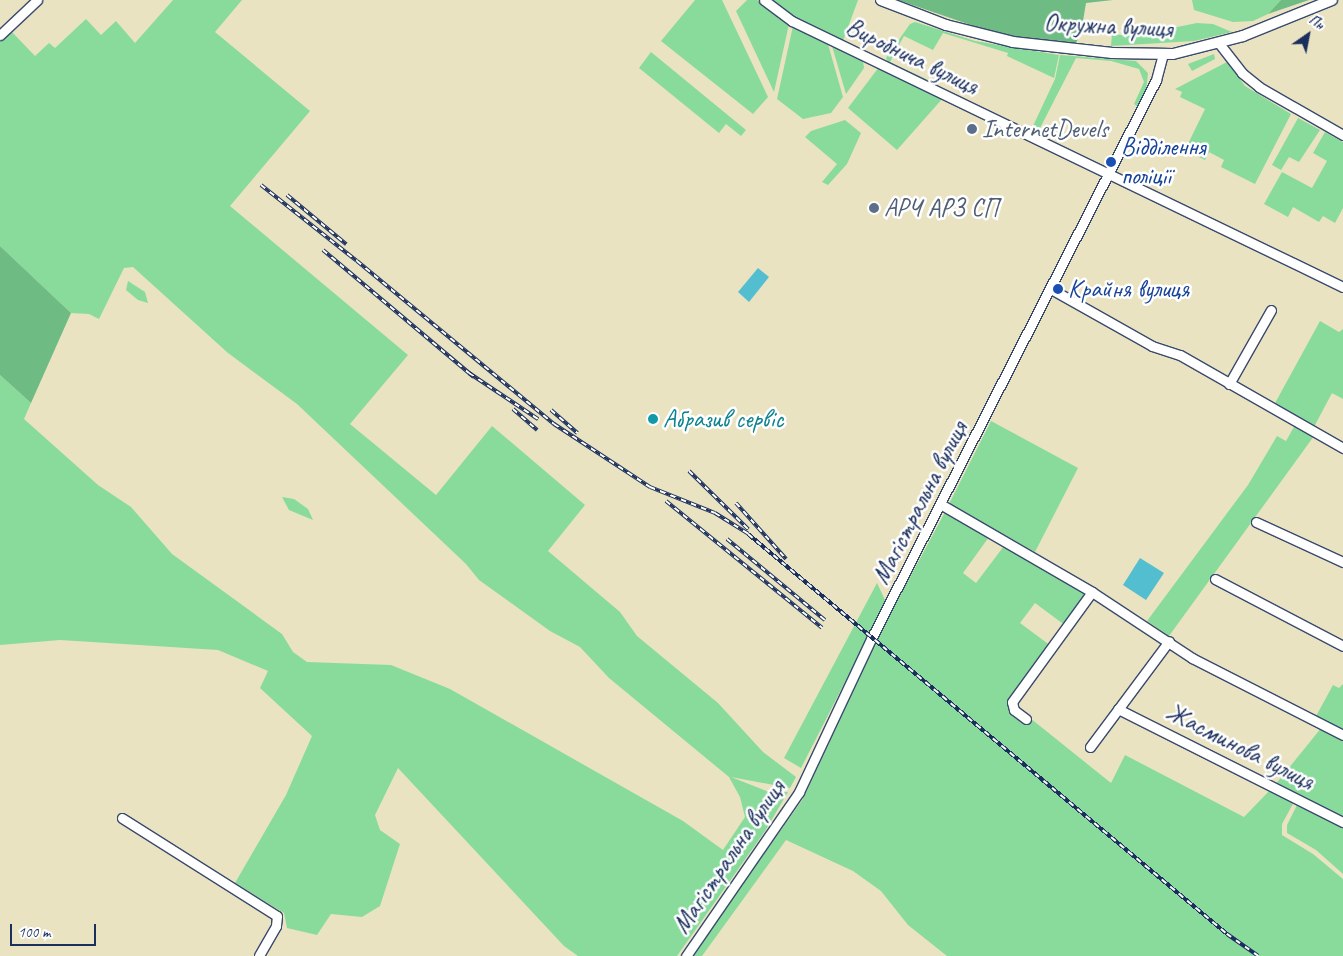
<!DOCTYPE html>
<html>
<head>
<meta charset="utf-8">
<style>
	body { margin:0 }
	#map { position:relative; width:1343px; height:956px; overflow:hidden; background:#e9e3c2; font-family:Caveat,sans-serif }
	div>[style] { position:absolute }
	.green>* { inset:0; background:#89db9c }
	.forest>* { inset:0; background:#6ebb84 }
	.water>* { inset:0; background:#54bed1 }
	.roads { filter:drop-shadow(1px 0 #3a4a6d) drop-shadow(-1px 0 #3a4a6d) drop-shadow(0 1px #3a4a6d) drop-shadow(0 -1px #3a4a6d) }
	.minor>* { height:9px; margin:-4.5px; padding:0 4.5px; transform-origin:4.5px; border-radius:4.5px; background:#fff }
	.major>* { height:10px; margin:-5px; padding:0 5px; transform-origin:5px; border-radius:5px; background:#fff }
	.rail>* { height:4px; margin-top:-2px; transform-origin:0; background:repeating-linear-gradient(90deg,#fff 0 5.5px,#1b2f5e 0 11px); box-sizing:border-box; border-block:1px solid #1b2f5e }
	.dots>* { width:14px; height:14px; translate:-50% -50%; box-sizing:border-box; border:2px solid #fff; border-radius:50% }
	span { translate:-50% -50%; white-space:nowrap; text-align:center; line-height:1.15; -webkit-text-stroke:5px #fff; paint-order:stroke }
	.street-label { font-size:25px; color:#1b2f5e }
	.service-label { font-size:25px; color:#4e5e75 }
	.left { translate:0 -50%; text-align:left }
	.transit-label { font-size:25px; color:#164399 }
	.culture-label { font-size:25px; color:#0d838f }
	.north { position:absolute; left:1283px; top:10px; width:50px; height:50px; -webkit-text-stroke:4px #fff; paint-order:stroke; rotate:33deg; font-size:14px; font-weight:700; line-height:20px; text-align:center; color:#1b2f5e }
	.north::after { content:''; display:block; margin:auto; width:18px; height:22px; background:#1b2f5e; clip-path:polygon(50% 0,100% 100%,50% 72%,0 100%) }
	.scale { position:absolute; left:10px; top:924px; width:86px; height:22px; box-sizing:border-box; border:2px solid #1b2f5e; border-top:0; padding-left:6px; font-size:15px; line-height:18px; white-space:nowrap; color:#1b2f5e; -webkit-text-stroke:4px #fff; paint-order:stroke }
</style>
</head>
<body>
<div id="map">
	<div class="green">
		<i style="clip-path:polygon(173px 0,242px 0,215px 32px,310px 111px,230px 206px,408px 355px,350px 424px,436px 495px,492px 426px,585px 505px,548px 551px,620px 612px,637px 636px,718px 703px,763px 752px,796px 777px,790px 788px,731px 777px,769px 792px,788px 792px,765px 831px,677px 956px,578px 956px,564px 946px,398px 768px,375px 815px,380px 830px,400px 844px,380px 906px,362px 917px,331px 914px,317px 935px,287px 928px,284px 913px,235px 883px,286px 795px,312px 736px,260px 688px,268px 671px,218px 650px,60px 640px,0 645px,0 375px,31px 403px,24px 419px,98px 485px,131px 507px,172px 554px,282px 634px,293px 652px,307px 662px,391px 665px,450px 689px,683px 821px,723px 850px,745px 817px,740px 797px,729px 777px,609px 678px,580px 647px,550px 631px,479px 580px,466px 564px,297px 404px,228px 353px,133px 267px,124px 268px,99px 319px,89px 314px,71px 313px,0 246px,0 42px,12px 32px,35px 56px,49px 43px,55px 48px,86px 19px,101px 35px,116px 21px,135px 43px)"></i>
		<i style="clip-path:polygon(695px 0,722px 0,768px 97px,753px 114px,661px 41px)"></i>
		<i style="clip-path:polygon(747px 0,757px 0,789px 24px,774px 92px,736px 11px)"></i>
		<i style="clip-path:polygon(773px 0,858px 0,843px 41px,793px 16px)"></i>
		<i style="clip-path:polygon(1192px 0,1281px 0,1268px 14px,1253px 21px,1233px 22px,1194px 10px)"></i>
		<i style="clip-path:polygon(915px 22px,975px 41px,1059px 55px,1054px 78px,1007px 56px,1008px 53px,943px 33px,933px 50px,904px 36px,890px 62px,928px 80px,923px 80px,889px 64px,886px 58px,910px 24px)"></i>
		<i style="clip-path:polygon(1197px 23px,1213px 24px,1232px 32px,1194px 41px,1111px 46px,1112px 34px,1132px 36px)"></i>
		<i style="clip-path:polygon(793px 26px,828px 44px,843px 97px,831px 113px,803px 119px,777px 99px)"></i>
		<i style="clip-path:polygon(832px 46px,863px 61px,864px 68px,846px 94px)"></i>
		<i style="clip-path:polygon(651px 52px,746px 130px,741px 136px,726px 124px,719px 133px,639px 68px)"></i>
		<i style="clip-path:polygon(1214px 54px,1215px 59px,1192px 71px,1188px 64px)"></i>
		<i style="clip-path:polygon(1060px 55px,1136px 61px,1148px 73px,1146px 91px,1137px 106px,1134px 104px,1144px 82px,1139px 69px,1111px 61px,1076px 58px,1038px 132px,1033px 126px,1055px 79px)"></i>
		<i style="clip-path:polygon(1227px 62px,1245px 86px,1291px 114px,1255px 184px,1221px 167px,1224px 160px,1209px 152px,1205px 160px,1185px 150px,1205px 109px,1180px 97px,1182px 92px,1175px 89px)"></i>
		<i style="clip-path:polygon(879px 67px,943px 98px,897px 150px,848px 108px)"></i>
		<i style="clip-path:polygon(1298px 118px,1320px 130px,1299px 162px,1289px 157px,1281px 170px,1272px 165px)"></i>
		<i style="clip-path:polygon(845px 120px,861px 133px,847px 164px,828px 185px,822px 182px,837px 164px,805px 137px,811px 131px)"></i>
		<i style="clip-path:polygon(1325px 132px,1343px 142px,1343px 208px,1335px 223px,1323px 216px,1319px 222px,1293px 207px,1288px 217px,1264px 204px,1282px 172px,1312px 188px,1327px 161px,1313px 153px)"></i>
		<i style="clip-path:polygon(128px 281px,145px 292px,148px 303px,138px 300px,126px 290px)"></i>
		<i style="clip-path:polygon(1320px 321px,1339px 332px,1343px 329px,1343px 399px,1332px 393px,1314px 427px,1274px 405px)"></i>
		<i style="clip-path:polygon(991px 421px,1078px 468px,1035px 552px,949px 504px)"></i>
		<i style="clip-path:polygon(1295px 425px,1314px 436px,1169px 636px,1147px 621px,1248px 485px,1277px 436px,1286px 441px)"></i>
		<i style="clip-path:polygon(282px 497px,294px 499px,308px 509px,313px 520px,289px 510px)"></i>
		<i style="clip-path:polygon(945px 512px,989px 537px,963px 573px,976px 583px,1004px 546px,1088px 594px,1066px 626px,1035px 603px,1020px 623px,1051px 646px,1010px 702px,1111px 783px,1125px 755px,1244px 817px,1272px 788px,1294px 802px,1282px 824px,1282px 835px,1313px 854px,1343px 879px,1343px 956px,947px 956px,908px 925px,881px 891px,853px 871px,786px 840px,702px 956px,691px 956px,803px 799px,878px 637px)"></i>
		<i style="clip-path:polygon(877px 583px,886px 602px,801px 768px,784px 758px)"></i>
		<i style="clip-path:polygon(1343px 684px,1343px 732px,1315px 718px,1333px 685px,1339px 688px)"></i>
		<i style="clip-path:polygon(1322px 727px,1343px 737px,1343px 819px,1275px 785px)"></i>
		<i style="clip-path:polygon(1298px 803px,1343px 825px,1343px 874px,1316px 850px,1287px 833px,1287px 825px)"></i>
	</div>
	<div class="forest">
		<i style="clip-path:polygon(898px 0,1113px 0,1086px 3px,1081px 33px,1075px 45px,994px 33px)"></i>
		<i style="clip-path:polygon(1281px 0,1309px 0,1268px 14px)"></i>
		<i style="clip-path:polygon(0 246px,71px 313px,31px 403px,0 375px)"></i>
	</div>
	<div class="water">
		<i style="clip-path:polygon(758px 268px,769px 277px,749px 302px,738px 292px)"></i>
		<i style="clip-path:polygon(1140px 558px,1164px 573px,1146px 600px,1123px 585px)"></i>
	</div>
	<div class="roads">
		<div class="minor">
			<i style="left:764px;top:0;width:35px;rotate:37deg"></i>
			<i style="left:792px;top:21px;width:612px;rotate:25.77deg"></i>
			<i style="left:0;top:35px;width:51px;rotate:-43.4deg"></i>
			<i style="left:1218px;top:42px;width:39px;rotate:52deg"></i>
			<i style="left:1242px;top:73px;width:22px;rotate:39deg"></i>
			<i style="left:1259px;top:87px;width:97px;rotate:29.7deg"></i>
			<i style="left:1051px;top:289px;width:116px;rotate:29.4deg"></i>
			<i style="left:1152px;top:346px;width:29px;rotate:18deg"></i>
			<i style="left:1180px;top:355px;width:188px;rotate:29.7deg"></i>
			<i style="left:1229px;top:384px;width:85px;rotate:-60.4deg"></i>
			<i style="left:942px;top:505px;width:173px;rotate:30.1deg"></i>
			<i style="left:1092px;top:592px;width:120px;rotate:33.4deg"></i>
			<i style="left:1192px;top:658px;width:169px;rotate:27deg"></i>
			<i style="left:1256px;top:522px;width:96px;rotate:24.7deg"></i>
			<i style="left:1215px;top:579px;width:144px;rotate:27.6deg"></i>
			<i style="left:1118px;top:709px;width:252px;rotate:26.7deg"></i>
			<i style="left:1026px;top:719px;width:15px;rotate:-143deg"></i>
			<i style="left:1014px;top:710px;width:8px;rotate:-104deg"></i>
			<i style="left:1012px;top:702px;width:136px;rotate:-54deg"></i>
			<i style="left:1090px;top:747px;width:132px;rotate:-53.3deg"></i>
			<i style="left:122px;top:818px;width:183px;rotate:32.3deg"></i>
			<i style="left:277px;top:916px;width:10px;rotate:96deg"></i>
			<i style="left:276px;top:926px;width:34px;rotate:120deg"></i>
			<i style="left:686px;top:956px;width:199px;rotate:-55.4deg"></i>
			<i style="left:799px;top:792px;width:171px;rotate:-64.8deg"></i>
			<i style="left:872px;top:637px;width:625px;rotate:-62.98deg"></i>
			<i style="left:1156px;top:80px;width:27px;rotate:-75deg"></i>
		</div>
		<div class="major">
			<i style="left:881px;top:0;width:70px;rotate:21deg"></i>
			<i style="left:946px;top:25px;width:69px;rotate:14.2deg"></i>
			<i style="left:1013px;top:42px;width:100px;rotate:6.3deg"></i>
			<i style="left:1112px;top:53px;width:61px;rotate:0.9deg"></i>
			<i style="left:1173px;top:54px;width:72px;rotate:-14.4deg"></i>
			<i style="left:1243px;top:36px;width:96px;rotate:-22deg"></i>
		</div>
	</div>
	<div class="rail">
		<i style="left:261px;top:185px;width:122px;rotate:38.4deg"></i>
		<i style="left:357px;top:261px;width:256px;rotate:39.6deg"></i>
		<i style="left:554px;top:424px;width:115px;rotate:33.3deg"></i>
		<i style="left:650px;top:487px;width:70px;rotate:21.8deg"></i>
		<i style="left:715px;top:513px;width:39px;rotate:32deg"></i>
		<i style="left:748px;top:534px;width:624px;rotate:39.86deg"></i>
		<i style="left:1227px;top:934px;width:38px;rotate:35deg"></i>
		<i style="left:287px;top:195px;width:77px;rotate:39.7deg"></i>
		<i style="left:323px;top:250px;width:197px;rotate:40.1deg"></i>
		<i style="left:469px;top:373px;width:83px;rotate:33.7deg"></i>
		<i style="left:513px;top:409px;width:32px;rotate:41deg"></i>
		<i style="left:551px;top:410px;width:35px;rotate:41deg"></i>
		<i style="left:689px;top:471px;width:83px;rotate:44.5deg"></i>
		<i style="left:666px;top:501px;width:201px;rotate:39.1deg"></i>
		<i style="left:736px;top:503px;width:75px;rotate:48.2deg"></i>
		<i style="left:727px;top:539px;width:127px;rotate:39.6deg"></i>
	</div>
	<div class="dots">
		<i style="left:972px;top:129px;background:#5c6f8a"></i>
		<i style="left:1111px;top:162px;background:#1a4fb4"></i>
		<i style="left:874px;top:208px;background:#5c6f8a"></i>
		<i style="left:1058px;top:289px;background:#1a4fb4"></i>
		<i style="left:653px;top:419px;background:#0f9aa8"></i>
	</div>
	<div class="street-label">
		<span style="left:1108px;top:26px;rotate:3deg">Окружна вулиця</span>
		<span style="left:912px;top:57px;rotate:26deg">Виробнича вулиця</span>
		<span style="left:920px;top:503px;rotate:-63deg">Магістральна вулиця</span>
		<span style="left:1240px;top:747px;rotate:27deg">Жасминова вулиця</span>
		<span style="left:729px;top:857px;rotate:-56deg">Магістральна вулиця</span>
	</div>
	<div class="service-label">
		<span class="left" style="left:982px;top:129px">InternetDevels</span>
		<span class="left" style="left:884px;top:208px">АРЧ АРЗ СП</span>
	</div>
	<div class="transit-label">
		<span class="left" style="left:1121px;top:162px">Відділення<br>поліції</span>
		<span class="left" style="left:1068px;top:289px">Крайня вулиця</span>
	</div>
	<div class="culture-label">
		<span class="left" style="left:663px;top:419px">Абразив сервіс</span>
	</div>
	<div class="north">Пн</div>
	<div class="scale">100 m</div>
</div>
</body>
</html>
